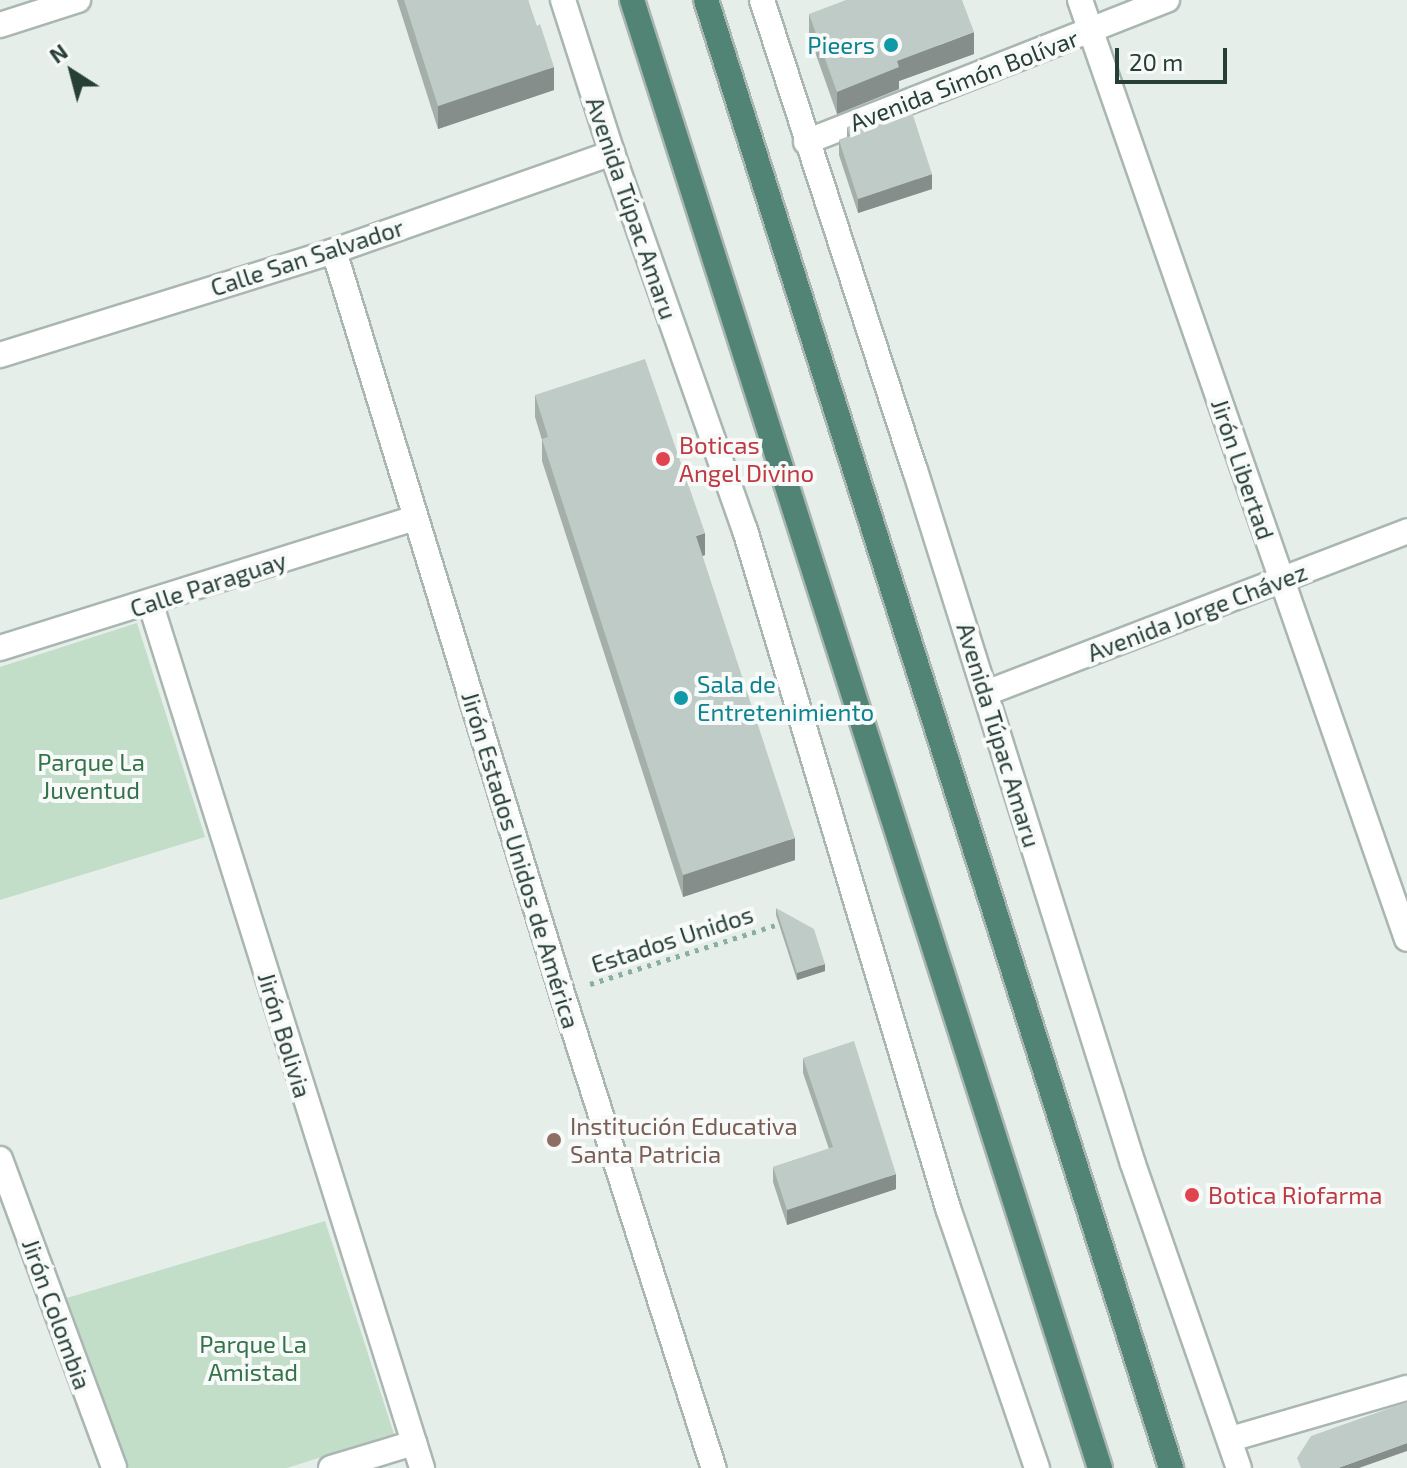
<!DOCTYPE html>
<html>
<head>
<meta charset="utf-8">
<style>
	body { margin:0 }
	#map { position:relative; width:1407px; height:1468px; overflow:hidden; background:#e6eeea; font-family:"Exo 2",sans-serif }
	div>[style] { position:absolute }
	.green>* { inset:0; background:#c2ddc8 }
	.path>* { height:5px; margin-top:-2.5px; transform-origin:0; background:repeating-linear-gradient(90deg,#8aaea1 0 4px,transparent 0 10px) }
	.roads { filter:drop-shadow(2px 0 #a9b6b1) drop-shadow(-2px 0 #a9b6b1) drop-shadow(0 2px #a9b6b1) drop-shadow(0 -2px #a9b6b1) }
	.minor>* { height:24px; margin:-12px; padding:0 12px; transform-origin:12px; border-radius:12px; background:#fff }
	.tertiary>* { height:24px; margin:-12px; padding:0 12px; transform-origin:12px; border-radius:12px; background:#fff }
	.secondary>* { height:24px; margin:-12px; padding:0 12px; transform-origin:12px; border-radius:12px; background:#fff }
	.trunk>* { height:24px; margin:-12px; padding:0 12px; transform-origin:12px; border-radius:12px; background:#528476 }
	.wall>* { inset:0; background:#a4afaa }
	.shaded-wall>* { inset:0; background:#868e8b }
	.building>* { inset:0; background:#bfcbc6 }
	.dots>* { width:22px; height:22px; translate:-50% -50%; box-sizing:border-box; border:4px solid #f7faf8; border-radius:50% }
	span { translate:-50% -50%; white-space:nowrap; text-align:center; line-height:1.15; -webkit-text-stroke:8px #f7faf8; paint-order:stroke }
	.culture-label { font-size:24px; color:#0d838f }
	.right { translate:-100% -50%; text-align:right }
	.left { translate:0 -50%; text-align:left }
	.street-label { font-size:24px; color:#263f37 }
	.health-label { font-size:24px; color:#be3a42 }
	.park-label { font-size:24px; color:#34724a }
	.education-label { font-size:24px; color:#785e54 }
	.north { position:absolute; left:32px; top:32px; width:80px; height:80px; -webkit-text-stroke:6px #f7faf8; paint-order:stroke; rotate:324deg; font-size:22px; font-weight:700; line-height:32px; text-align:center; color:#263f37 }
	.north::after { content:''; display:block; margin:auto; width:28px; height:36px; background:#263f37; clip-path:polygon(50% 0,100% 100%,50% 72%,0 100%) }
	.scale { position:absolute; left:1115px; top:48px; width:112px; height:36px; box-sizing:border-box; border:4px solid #263f37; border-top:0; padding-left:10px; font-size:24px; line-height:28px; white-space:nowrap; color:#263f37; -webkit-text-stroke:6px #f7faf8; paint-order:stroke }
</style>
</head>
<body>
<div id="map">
	<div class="green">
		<i style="clip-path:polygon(137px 623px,205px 837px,0 900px,0 667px)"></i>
		<i style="clip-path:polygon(325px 1221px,394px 1434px,287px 1468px,129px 1468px,67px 1298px)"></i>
	</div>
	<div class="path">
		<i style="left:590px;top:984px;width:206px;rotate:-17.6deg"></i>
	</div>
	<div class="roads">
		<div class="minor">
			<i style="left:1080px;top:0;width:994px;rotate:70.8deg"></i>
			<i style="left:806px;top:142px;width:388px;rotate:-21.5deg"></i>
			<i style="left:334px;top:251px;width:776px;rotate:72.92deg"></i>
			<i style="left:562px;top:993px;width:499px;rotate:72.3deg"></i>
			<i style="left:0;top:355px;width:350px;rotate:-17.3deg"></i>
			<i style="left:334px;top:251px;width:295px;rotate:-19.4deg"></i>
			<i style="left:150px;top:602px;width:908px;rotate:72.56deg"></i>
			<i style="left:0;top:648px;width:435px;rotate:-17.4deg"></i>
			<i style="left:0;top:1159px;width:329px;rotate:69.7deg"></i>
			<i style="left:1231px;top:1439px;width:183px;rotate:-16.2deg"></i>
			<i style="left:331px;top:1468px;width:87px;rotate:-16.8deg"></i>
		</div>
		<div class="tertiary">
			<i style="left:986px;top:693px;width:451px;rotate:-21deg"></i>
		</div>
		<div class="secondary">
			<i style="left:563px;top:0;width:161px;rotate:72.2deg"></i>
			<i style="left:612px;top:153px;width:400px;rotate:70.6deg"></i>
			<i style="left:745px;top:530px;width:708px;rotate:73.33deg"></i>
			<i style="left:948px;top:1208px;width:275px;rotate:71.1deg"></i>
			<i style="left:762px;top:0;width:494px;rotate:72deg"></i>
			<i style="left:915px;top:470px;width:727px;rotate:72.56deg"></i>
			<i style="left:1133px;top:1164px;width:322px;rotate:70.8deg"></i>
			<i style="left:0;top:25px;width:82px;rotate:-17.8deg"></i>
		</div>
		<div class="trunk">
			<i style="left:632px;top:0;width:1541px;rotate:72.32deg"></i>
			<i style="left:706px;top:0;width:1540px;rotate:72.42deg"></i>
		</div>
	</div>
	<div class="wall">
		<i style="clip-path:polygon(397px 0,528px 0,554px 90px,438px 129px)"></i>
		<i style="clip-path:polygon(809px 14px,974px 54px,899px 81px,899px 89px,837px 114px,809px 35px)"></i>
		<i style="clip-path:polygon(847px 127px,932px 189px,858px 213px,839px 155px,839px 140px,847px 137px)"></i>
		<i style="clip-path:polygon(535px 395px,705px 555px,702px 556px,795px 860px,683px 897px,542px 461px,542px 440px,535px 417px)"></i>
		<i style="clip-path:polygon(776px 908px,825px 971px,797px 980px,776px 915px)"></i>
		<i style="clip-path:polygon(803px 1058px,896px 1189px,787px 1225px,773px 1182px,773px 1167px,829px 1149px,803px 1073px)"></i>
	</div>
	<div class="shaded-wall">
		<i style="clip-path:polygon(974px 32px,974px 54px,899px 81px,899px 89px,837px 114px,837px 92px,897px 61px)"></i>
		<i style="clip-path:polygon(554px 67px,554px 90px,438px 129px,438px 106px)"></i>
		<i style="clip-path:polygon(932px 174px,932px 189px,858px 213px,858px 199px)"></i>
		<i style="clip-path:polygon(705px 533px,705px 555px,696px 558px,696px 536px)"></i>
		<i style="clip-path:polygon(795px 838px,795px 860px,683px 897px,683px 875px)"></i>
		<i style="clip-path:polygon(825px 964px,825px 971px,797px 980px,797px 973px)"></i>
		<i style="clip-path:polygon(896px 1174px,896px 1189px,787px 1225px,787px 1210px)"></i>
		<i style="clip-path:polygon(1407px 1443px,1407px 1451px,1359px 1468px,1338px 1468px)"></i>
	</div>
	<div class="building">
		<i style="clip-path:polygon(404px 0,528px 0,537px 26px,540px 24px,554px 67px,438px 106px)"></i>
		<i style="clip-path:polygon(846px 0,962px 0,974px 32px,897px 61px,899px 67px,837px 92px,809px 14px)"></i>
		<i style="clip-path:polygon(909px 103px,932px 174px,858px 199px,839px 140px,850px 136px,847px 127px)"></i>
		<i style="clip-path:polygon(645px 359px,705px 533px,696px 536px,795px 838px,683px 875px,542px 439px,548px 437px,535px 395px)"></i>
		<i style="clip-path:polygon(776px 908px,814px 929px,825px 964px,797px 973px)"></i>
		<i style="clip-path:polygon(854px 1041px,896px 1174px,787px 1210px,773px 1167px,833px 1147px,803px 1058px)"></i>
		<i style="clip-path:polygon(1407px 1402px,1407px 1443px,1338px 1468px,1301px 1468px,1297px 1458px,1311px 1436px)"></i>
	</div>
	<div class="dots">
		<i style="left:891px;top:45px;background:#0f9aa8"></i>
		<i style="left:663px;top:459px;background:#e0444e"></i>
		<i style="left:681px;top:698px;background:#0f9aa8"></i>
		<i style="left:554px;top:1140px;background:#8d6e63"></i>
		<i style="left:1192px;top:1195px;background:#e0444e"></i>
	</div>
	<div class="culture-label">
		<span class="right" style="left:875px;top:45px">Pieers</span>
		<span class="left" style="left:697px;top:698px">Sala de<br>Entretenimiento</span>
	</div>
	<div class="street-label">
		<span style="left:964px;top:80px;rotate:-21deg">Avenida Simón Bolívar</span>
		<span style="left:632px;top:208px;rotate:71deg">Avenida Túpac Amaru</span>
		<span style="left:307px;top:257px;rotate:-18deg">Calle San Salvador</span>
		<span style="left:1243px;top:469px;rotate:71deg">Jirón Libertad</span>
		<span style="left:208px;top:584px;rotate:-18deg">Calle Paraguay</span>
		<span style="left:1197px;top:612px;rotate:-21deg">Avenida Jorge Chávez</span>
		<span style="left:999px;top:735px;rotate:73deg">Avenida Túpac Amaru</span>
		<span style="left:521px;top:860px;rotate:73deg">Jirón Estados Unidos de América</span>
		<span style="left:672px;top:939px;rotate:-18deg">Estados Unidos</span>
		<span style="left:285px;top:1035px;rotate:73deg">Jirón Bolivia</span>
		<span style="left:57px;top:1314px;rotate:70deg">Jirón Colombia</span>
	</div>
	<div class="health-label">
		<span class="left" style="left:679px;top:459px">Boticas<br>Angel Divino</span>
		<span class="left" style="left:1208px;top:1195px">Botica Riofarma</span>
	</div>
	<div class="park-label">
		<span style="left:91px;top:776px">Parque La<br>Juventud</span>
		<span style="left:253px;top:1358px">Parque La<br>Amistad</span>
	</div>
	<div class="education-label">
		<span class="left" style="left:570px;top:1140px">Institución Educativa<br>Santa Patricia</span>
	</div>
	<div class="north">N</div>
	<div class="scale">20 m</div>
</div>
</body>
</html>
